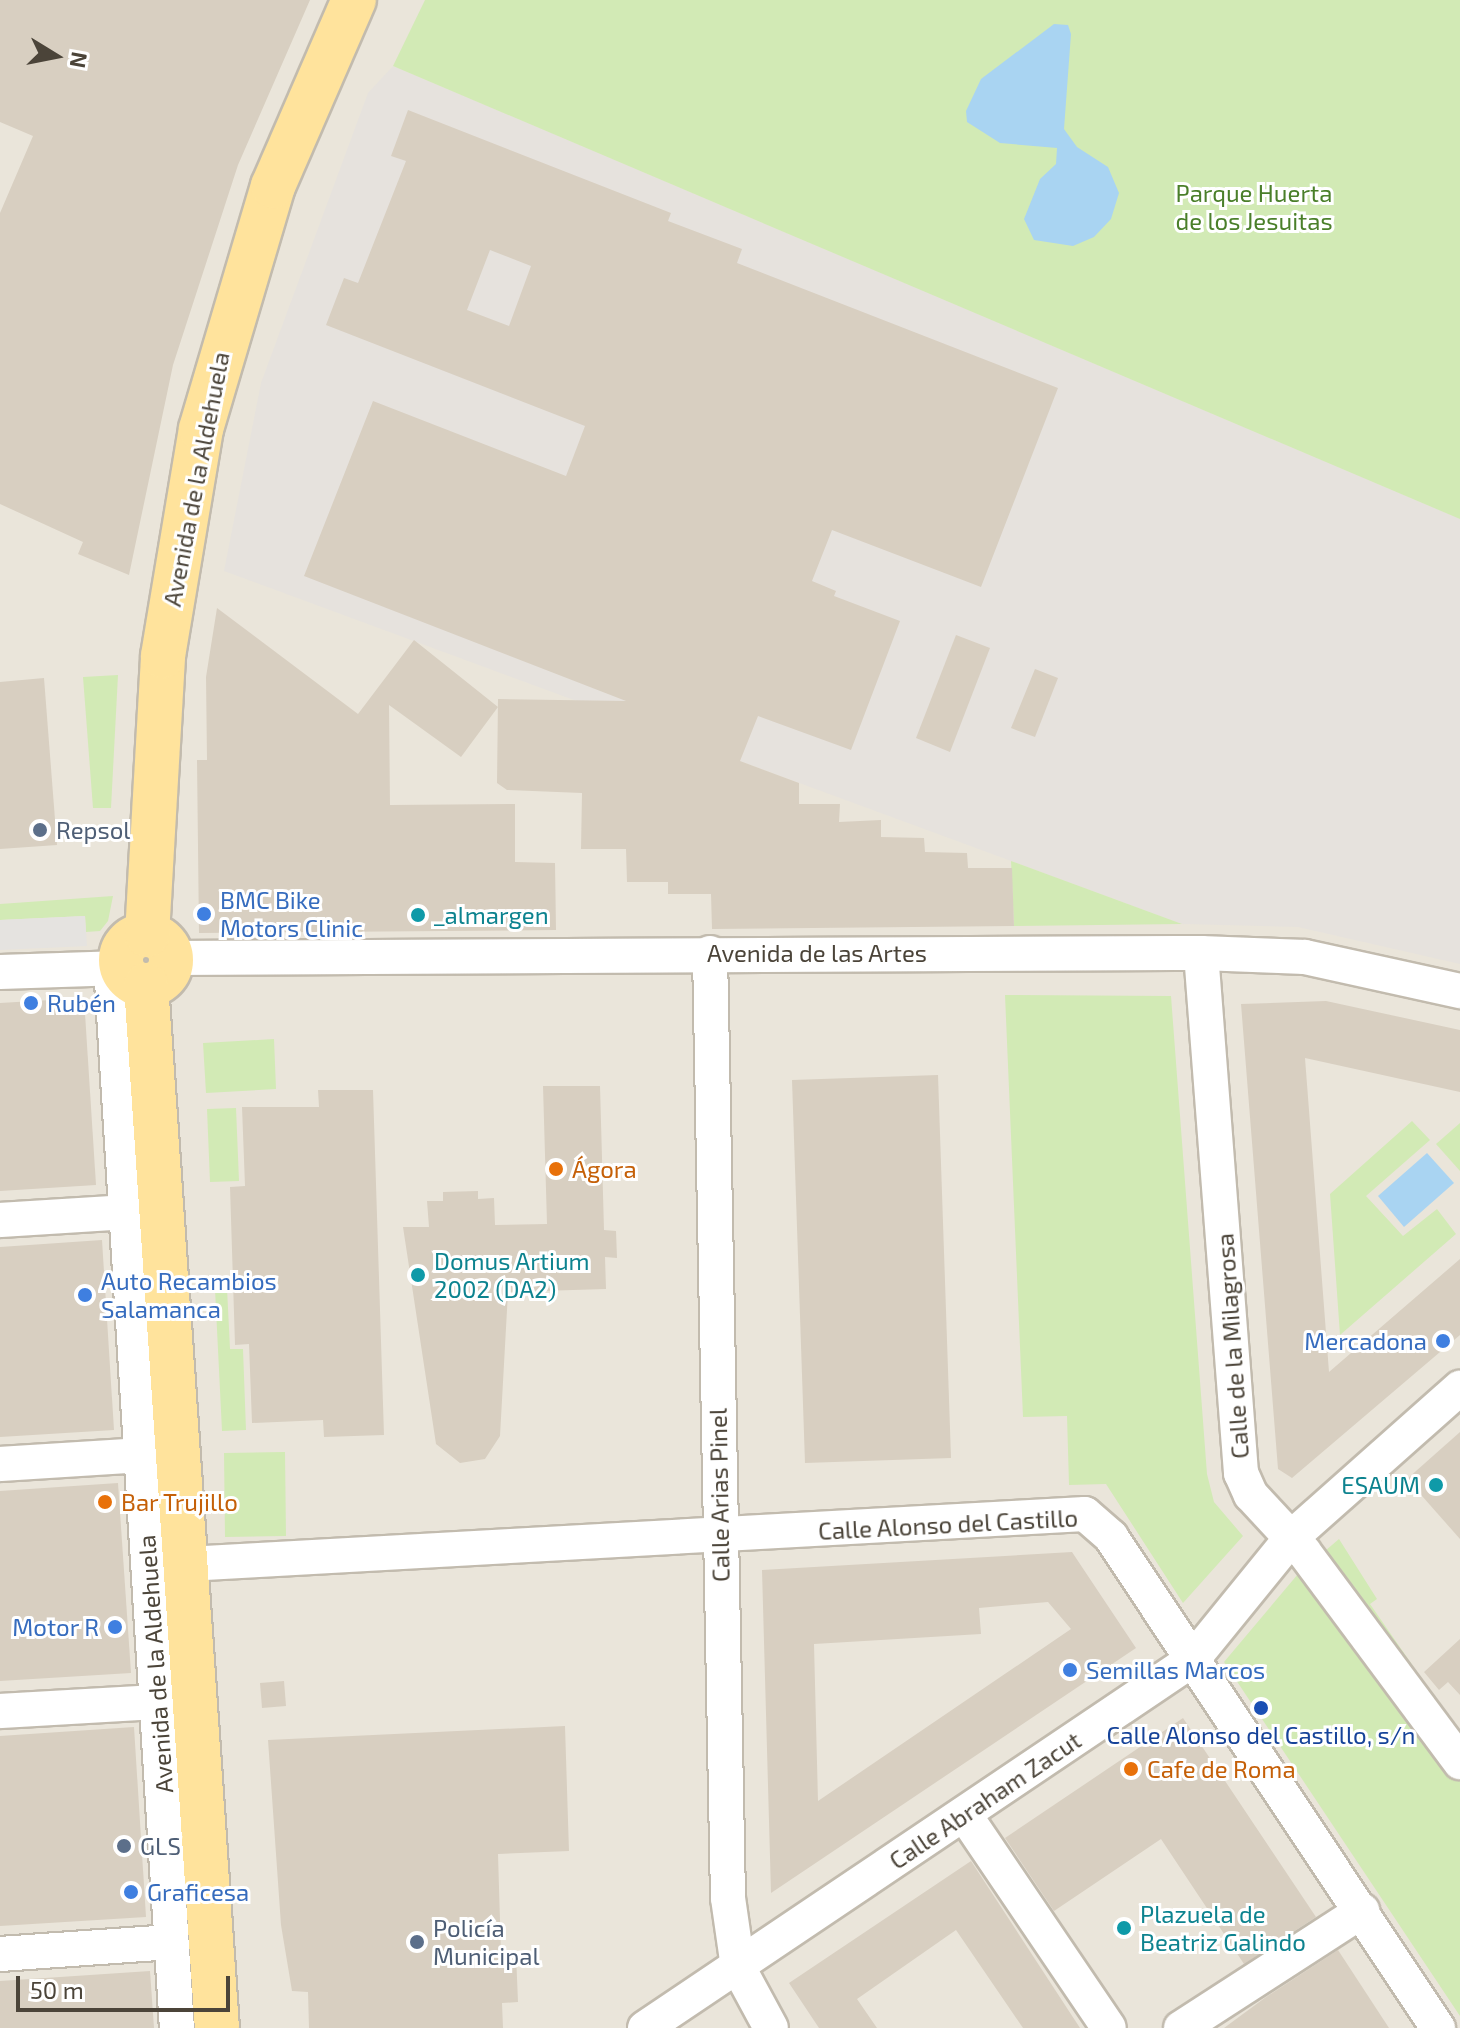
<!DOCTYPE html>
<html>
<head>
<meta charset="utf-8">
<style>
	body { margin:0 }
	#map { position:relative; width:1460px; height:2028px; overflow:hidden; background:#f6f3ec; font-family:"Exo 2",sans-serif }
	div>[style] { position:absolute }
	.residential>* { inset:0; background:#eae5da }
	.industrial>* { inset:0; background:#e6e2dd }
	.green>* { inset:0; background:#d2eab5 }
	.parking>* { inset:0; background:#e5e3e0 }
	.water>* { inset:0; background:#a9d4f2 }
	.building>* { inset:0; background:#d8cfc1 }
	.roads { filter:drop-shadow(2px 0 #c2bbae) drop-shadow(-2px 0 #c2bbae) drop-shadow(0 2px #c2bbae) drop-shadow(0 -2px #c2bbae) }
	.minor>* { height:34px; margin:-17px; padding:0 17px; transform-origin:17px; border-radius:17px; background:#fff }
	.major>* { height:44px; margin:-22px; padding:0 22px; transform-origin:22px; border-radius:22px; background:#ffe39c }
	.major>.ring { margin:-22px; padding:0; box-sizing:content-box; background:none; border:44px solid #ffe39c; border-radius:50% }
	.dots>* { width:22px; height:22px; translate:-50% -50%; box-sizing:border-box; border:4px solid #fff; border-radius:50% }
	span { translate:-50% -50%; white-space:nowrap; text-align:center; line-height:1.15; -webkit-text-stroke:6px #fff; paint-order:stroke }
	.park-label { font-size:24px; color:#4a7f2a }
	.street-label { font-size:24px; color:#4b4439 }
	.service-label { font-size:24px; color:#4e5e75 }
	.left { translate:0 -50%; text-align:left }
	.shop-label { font-size:24px; color:#366cbe }
	.right { translate:-100% -50%; text-align:right }
	.culture-label { font-size:24px; color:#0d838f }
	.food-label { font-size:24px; color:#c56008 }
	.transit-label { font-size:24px; color:#164399 }
	.north { position:absolute; left:16px; top:16px; width:80px; height:80px; -webkit-text-stroke:6px #fff; paint-order:stroke; rotate:100deg; font-size:22px; font-weight:700; line-height:32px; text-align:center; color:#4b4439 }
	.north::after { content:''; display:block; margin:auto; width:28px; height:36px; background:#4b4439; clip-path:polygon(50% 0,100% 100%,50% 72%,0 100%) }
	.scale { position:absolute; left:16px; top:1976px; width:214px; height:36px; box-sizing:border-box; border:4px solid #4b4439; border-top:0; padding-left:10px; font-size:24px; line-height:28px; white-space:nowrap; color:#4b4439; -webkit-text-stroke:6px #fff; paint-order:stroke }
</style>
</head>
<body>
<div id="map">
	<div class="residential">
		<i style="clip-path:polygon(0 0,1460px 0,1460px 2028px,0 2028px)"></i>
	</div>
	<div class="industrial">
		<i style="clip-path:polygon(393px 66px,1460px 519px,1460px 964px,1298px 927px,1182px 924px,224px 571px,261px 383px,368px 93px)"></i>
	</div>
	<div class="green">
		<i style="clip-path:polygon(425px 0,1460px 0,1460px 519px,393px 66px)"></i>
		<i style="clip-path:polygon(118px 675px,111px 808px,93px 808px,83px 677px)"></i>
		<i style="clip-path:polygon(1011px 861px,1182px 924px,1014px 926px)"></i>
		<i style="clip-path:polygon(113px 896px,108px 921px,100px 931px,86px 932px,85px 916px,0 920px,0 904px)"></i>
		<i style="clip-path:polygon(1005px 995px,1171px 996px,1207px 1474px,1214px 1502px,1243px 1536px,1183px 1603px,1106px 1484px,1069px 1485px,1067px 1416px,1023px 1417px)"></i>
		<i style="clip-path:polygon(274px 1039px,276px 1089px,206px 1093px,203px 1043px)"></i>
		<i style="clip-path:polygon(236px 1108px,239px 1181px,210px 1182px,207px 1109px)"></i>
		<i style="clip-path:polygon(1412px 1121px,1430px 1140px,1366px 1196px,1403px 1236px,1437px 1209px,1456px 1234px,1340px 1335px,1330px 1194px)"></i>
		<i style="clip-path:polygon(1460px 1123px,1460px 1171px,1436px 1144px)"></i>
		<i style="clip-path:polygon(227px 1288px,230px 1349px,243px 1349px,246px 1430px,222px 1431px,215px 1289px)"></i>
		<i style="clip-path:polygon(285px 1452px,286px 1536px,225px 1537px,224px 1453px)"></i>
		<i style="clip-path:polygon(1339px 1539px,1377px 1599px,1370px 1604px,1460px 1734px,1460px 2016px,1224px 1662px,1298px 1574px)"></i>
	</div>
	<div class="parking">
		<i style="clip-path:polygon(85px 916px,87px 946px,0 950px,0 920px)"></i>
	</div>
	<div class="water">
		<i style="clip-path:polygon(1054px 24px,1068px 25px,1071px 34px,1064px 129px,1077px 147px,1108px 167px,1119px 193px,1111px 219px,1094px 237px,1073px 246px,1034px 240px,1024px 219px,1040px 179px,1056px 164px,1057px 148px,1000px 143px,967px 122px,966px 111px,981px 79px)"></i>
		<i style="clip-path:polygon(1427px 1153px,1454px 1183px,1404px 1227px,1378px 1196px)"></i>
	</div>
	<div class="building">
		<i style="clip-path:polygon(0 0,310px 0,238px 165px,173px 365px,129px 575px,78px 554px,83px 542px,0 504px,0 213px,33px 136px,0 122px)"></i>
		<i style="clip-path:polygon(evenodd,408px 110px,671px 213px,668px 221px,742px 249px,737px 263px,1058px 388px,981px 587px,832px 530px,812px 581px,836px 591px,834px 596px,900px 621px,851px 750px,758px 716px,740px 761px,799px 783px,799px 804px,840px 804px,839px 822px,881px 820px,881px 837px,924px 838px,925px 852px,967px 853px,968px 868px,1012px 868px,1014px 926px,712px 929px,711px 894px,668px 894px,668px 882px,627px 882px,626px 849px,581px 849px,582px 793px,507px 790px,497px 783px,498px 699px,626px 701px,304px 576px,373px 401px,566px 476px,585px 426px,326px 325px,344px 278px,358px 283px,406px 161px,391px 156px,408px 110px,490px 250px,531px 266px,509px 326px,467px 310px,490px 250px)"></i>
		<i style="clip-path:polygon(217px 608px,358px 714px,414px 640px,498px 707px,461px 757px,389px 705px,390px 805px,515px 804px,515px 862px,555px 863px,556px 930px,199px 933px,197px 760px,207px 760px,206px 677px)"></i>
		<i style="clip-path:polygon(956px 635px,990px 648px,950px 752px,916px 738px)"></i>
		<i style="clip-path:polygon(1035px 669px,1058px 678px,1035px 737px,1011px 728px)"></i>
		<i style="clip-path:polygon(44px 678px,57px 845px,0 849px,0 682px)"></i>
		<i style="clip-path:polygon(84px 998px,96px 1185px,0 1191px,0 1003px)"></i>
		<i style="clip-path:polygon(1326px 1001px,1460px 1030px,1460px 1092px,1305px 1058px,1329px 1372px,1460px 1259px,1460px 1335px,1292px 1478px,1278px 1469px,1241px 1004px)"></i>
		<i style="clip-path:polygon(938px 1075px,951px 1458px,805px 1463px,792px 1080px)"></i>
		<i style="clip-path:polygon(543px 1086px,600px 1086px,604px 1230px,616px 1231px,617px 1258px,605px 1257px,606px 1289px,508px 1292px,500px 1436px,485px 1459px,460px 1463px,436px 1444px,403px 1227px,429px 1227px,427px 1201px,443px 1201px,443px 1192px,478px 1191px,478px 1199px,494px 1198px,495px 1225px,547px 1224px)"></i>
		<i style="clip-path:polygon(318px 1090px,373px 1090px,384px 1435px,324px 1437px,323px 1420px,252px 1423px,249px 1344px,235px 1345px,230px 1187px,245px 1186px,242px 1107px,319px 1107px)"></i>
		<i style="clip-path:polygon(102px 1240px,114px 1430px,0 1437px,0 1247px)"></i>
		<i style="clip-path:polygon(1460px 1432px,1460px 1539px,1407px 1479px)"></i>
		<i style="clip-path:polygon(118px 1483px,131px 1673px,0 1681px,0 1491px)"></i>
		<i style="clip-path:polygon(evenodd,1072px 1552px,1136px 1648px,771px 1893px,762px 1570px,1072px 1552px,1048px 1602px,1071px 1629px,818px 1801px,814px 1644px,981px 1634px,979px 1608px,1048px 1602px)"></i>
		<i style="clip-path:polygon(1460px 1639px,1460px 1695px,1448px 1682px,1439px 1690px,1424px 1672px)"></i>
		<i style="clip-path:polygon(284px 1681px,286px 1706px,262px 1708px,260px 1683px)"></i>
		<i style="clip-path:polygon(1183px 1718px,1316px 1917px,1244px 1964px,1161px 1839px,1054px 1911px,1005px 1838px)"></i>
		<i style="clip-path:polygon(565px 1726px,569px 1851px,498px 1854px,501px 1954px,516px 1954px,518px 2002px,502px 2003px,503px 2028px,309px 2028px,308px 1992px,292px 1991px,281px 1925px,268px 1740px)"></i>
		<i style="clip-path:polygon(134px 1727px,146px 1917px,0 1926px,0 1736px)"></i>
		<i style="clip-path:polygon(971px 1861px,1080px 2028px,1023px 2028px,956px 1930px,857px 1999px,877px 2028px,819px 2028px,789px 1983px)"></i>
		<i style="clip-path:polygon(1338px 1950px,1389px 2028px,1224px 2028px,1266px 1997px)"></i>
		<i style="clip-path:polygon(150px 1971px,154px 2028px,0 2028px,0 1981px)"></i>
	</div>
	<div class="roads">
		<div class="minor">
			<i style="left:710px;top:953px;width:945px;rotate:88.91deg"></i>
			<i style="left:728px;top:1898px;width:70px;rotate:81.8deg"></i>
			<i style="left:738px;top:1967px;width:69px;rotate:61.6deg"></i>
			<i style="left:1201px;top:953px;width:522px;rotate:85.6deg"></i>
			<i style="left:1241px;top:1473px;width:24px;rotate:66deg"></i>
			<i style="left:1251px;top:1495px;width:78px;rotate:47.1deg"></i>
			<i style="left:1304px;top:1552px;width:262px;rotate:53.4deg"></i>
			<i style="left:170px;top:958px;width:1031px;rotate:-0.28deg"></i>
			<i style="left:1201px;top:953px;width:104px;rotate:2.2deg"></i>
			<i style="left:1305px;top:957px;width:159px;rotate:12.4deg"></i>
			<i style="left:111px;top:965px;width:1065px;rotate:86.45deg"></i>
			<i style="left:0;top:972px;width:122px;rotate:-1.9deg"></i>
			<i style="left:0;top:1220px;width:127px;rotate:-3.6deg"></i>
			<i style="left:0;top:1464px;width:142px;rotate:-3.6deg"></i>
			<i style="left:187px;top:1564px;width:899px;rotate:-3.19deg"></i>
			<i style="left:1085px;top:1514px;width:35px;rotate:41deg"></i>
			<i style="left:1111px;top:1537px;width:590px;rotate:56.34deg"></i>
			<i style="left:0;top:1711px;width:157px;rotate:-3.3deg"></i>
			<i style="left:964px;top:1814px;width:258px;rotate:55.9deg"></i>
			<i style="left:0;top:1954px;width:172px;rotate:-4deg"></i>
			<i style="left:645px;top:2028px;width:659px;rotate:-33.93deg"></i>
			<i style="left:1192px;top:1660px;width:159px;rotate:-50.9deg"></i>
			<i style="left:1292px;top:1537px;width:225px;rotate:-41.6deg"></i>
			<i style="left:1181px;top:2028px;width:216px;rotate:-32.9deg"></i>
		</div>
		<div class="major">
			<i class="ring" style="left:121px;top:935px;width:6px;height:6px"></i>
			<i style="left:147px;top:935px;width:279px;rotate:-86.7deg"></i>
			<i style="left:163px;top:656px;width:230px;rotate:-80.5deg"></i>
			<i style="left:201px;top:429px;width:253px;rotate:-73.5deg"></i>
			<i style="left:273px;top:186px;width:203px;rotate:-66.5deg"></i>
			<i style="left:146px;top:985px;width:1045px;rotate:86.11deg"></i>
		</div>
	</div>
	<div class="dots">
		<i style="left:40px;top:830px;background:#5c6f8a"></i>
		<i style="left:204px;top:914px;background:#3f7fe0"></i>
		<i style="left:418px;top:915px;background:#0f9aa8"></i>
		<i style="left:31px;top:1003px;background:#3f7fe0"></i>
		<i style="left:556px;top:1169px;background:#e8710a"></i>
		<i style="left:418px;top:1275px;background:#0f9aa8"></i>
		<i style="left:85px;top:1295px;background:#3f7fe0"></i>
		<i style="left:1443px;top:1341px;background:#3f7fe0"></i>
		<i style="left:1436px;top:1485px;background:#0f9aa8"></i>
		<i style="left:105px;top:1502px;background:#e8710a"></i>
		<i style="left:115px;top:1627px;background:#3f7fe0"></i>
		<i style="left:1070px;top:1670px;background:#3f7fe0"></i>
		<i style="left:1261px;top:1708px;background:#1a4fb4"></i>
		<i style="left:1131px;top:1769px;background:#e8710a"></i>
		<i style="left:124px;top:1846px;background:#5c6f8a"></i>
		<i style="left:131px;top:1892px;background:#3f7fe0"></i>
		<i style="left:1124px;top:1928px;background:#0f9aa8"></i>
		<i style="left:417px;top:1942px;background:#5c6f8a"></i>
	</div>
	<div class="park-label">
		<span style="left:1254px;top:207px">Parque Huerta<br>de los Jesuitas</span>
	</div>
	<div class="street-label">
		<span style="left:196px;top:479px;rotate:-79deg">Avenida de la Aldehuela</span>
		<span style="left:817px;top:953px">Avenida de las Artes</span>
		<span style="left:1232px;top:1346px;rotate:-94deg">Calle de la Milagrosa</span>
		<span style="left:719px;top:1495px;rotate:-91deg">Calle Arias Pinel</span>
		<span style="left:948px;top:1524px;rotate:-3deg">Calle Alonso del Castillo</span>
		<span style="left:155px;top:1664px;rotate:-94deg">Avenida de la Aldehuela</span>
		<span style="left:985px;top:1800px;rotate:-34deg">Calle Abraham Zacut</span>
	</div>
	<div class="service-label">
		<span class="left" style="left:56px;top:830px">Repsol</span>
		<span class="left" style="left:140px;top:1846px">GLS</span>
		<span class="left" style="left:433px;top:1942px">Policía<br>Municipal</span>
	</div>
	<div class="shop-label">
		<span class="left" style="left:220px;top:914px">BMC Bike<br>Motors Clinic</span>
		<span class="left" style="left:47px;top:1003px">Rubén</span>
		<span class="left" style="left:101px;top:1295px">Auto Recambios<br>Salamanca</span>
		<span class="right" style="left:1427px;top:1341px">Mercadona</span>
		<span class="right" style="left:99px;top:1627px">Motor R</span>
		<span class="left" style="left:1086px;top:1670px">Semillas Marcos</span>
		<span class="left" style="left:147px;top:1892px">Graficesa</span>
	</div>
	<div class="culture-label">
		<span class="left" style="left:434px;top:915px">_almargen</span>
		<span class="left" style="left:434px;top:1275px">Domus Artium<br>2002 (DA2)</span>
		<span class="right" style="left:1420px;top:1485px">ESAUM</span>
		<span class="left" style="left:1140px;top:1928px">Plazuela de<br>Beatriz Galindo</span>
	</div>
	<div class="food-label">
		<span class="left" style="left:572px;top:1169px">Ágora</span>
		<span class="left" style="left:121px;top:1502px">Bar Trujillo</span>
		<span class="left" style="left:1147px;top:1769px">Cafe de Roma</span>
	</div>
	<div class="transit-label">
		<span style="left:1261px;top:1735px">Calle Alonso del Castillo, s/n</span>
	</div>
	<div class="north">N</div>
	<div class="scale">50 m</div>
</div>
</body>
</html>
